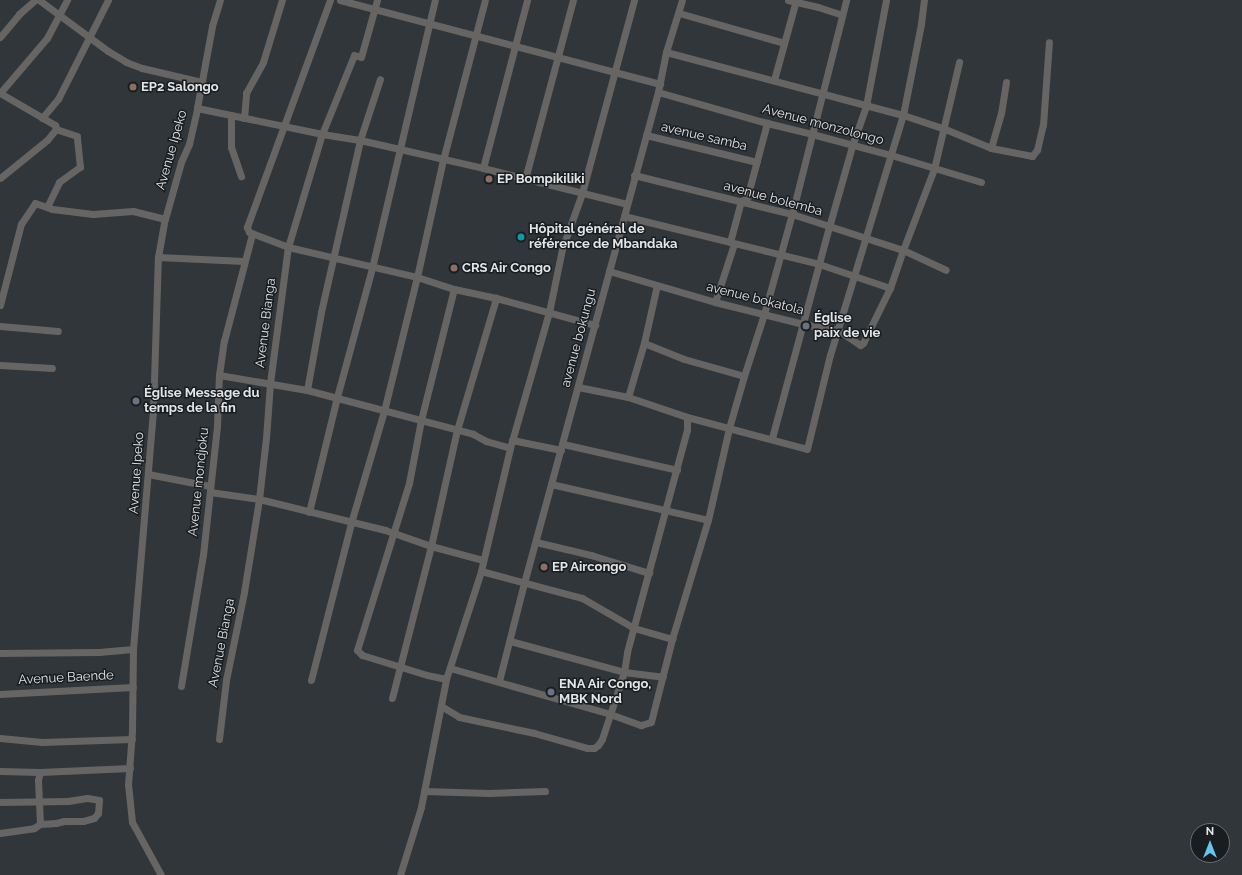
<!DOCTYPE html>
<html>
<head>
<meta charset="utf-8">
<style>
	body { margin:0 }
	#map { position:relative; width:1242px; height:875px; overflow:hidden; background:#30363a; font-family:Raleway,sans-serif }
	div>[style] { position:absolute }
	.minor>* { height:7px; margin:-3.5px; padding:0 3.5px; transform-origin:3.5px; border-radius:3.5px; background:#676563 }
	.dots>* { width:11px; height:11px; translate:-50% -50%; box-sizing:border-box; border:2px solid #1a1d1f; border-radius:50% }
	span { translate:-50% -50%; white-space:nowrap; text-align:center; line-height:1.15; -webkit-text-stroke:3px #1a1d1f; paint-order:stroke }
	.poi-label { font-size:13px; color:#e3e6e9; font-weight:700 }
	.left { translate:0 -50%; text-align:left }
	.street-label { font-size:13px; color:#e3e6e9 }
	.north { position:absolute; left:1190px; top:823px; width:40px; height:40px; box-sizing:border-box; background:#1a1d1f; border:1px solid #6a6d70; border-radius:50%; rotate:0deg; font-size:11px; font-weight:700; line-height:16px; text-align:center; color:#e3e6e9 }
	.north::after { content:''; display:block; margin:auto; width:14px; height:18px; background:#65c5ee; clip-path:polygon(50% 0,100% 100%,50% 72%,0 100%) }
</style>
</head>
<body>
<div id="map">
	<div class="minor">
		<i style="left:39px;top:0;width:86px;rotate:36.5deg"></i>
		<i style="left:108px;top:51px;width:21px;rotate:31deg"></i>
		<i style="left:126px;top:62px;width:17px;rotate:21deg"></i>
		<i style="left:142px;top:68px;width:62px;rotate:13.1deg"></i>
		<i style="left:330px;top:0;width:242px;rotate:110.1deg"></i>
		<i style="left:247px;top:227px;width:5px;rotate:68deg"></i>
		<i style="left:249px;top:232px;width:42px;rotate:21deg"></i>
		<i style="left:288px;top:247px;width:132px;rotate:13.1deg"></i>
		<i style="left:417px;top:277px;width:39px;rotate:18deg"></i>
		<i style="left:454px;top:289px;width:43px;rotate:12.1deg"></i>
		<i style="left:496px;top:298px;width:103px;rotate:15.3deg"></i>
		<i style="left:340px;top:0;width:331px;rotate:14.7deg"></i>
		<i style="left:788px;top:0;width:31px;rotate:13deg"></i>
		<i style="left:818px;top:7px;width:25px;rotate:18deg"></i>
		<i style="left:679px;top:13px;width:109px;rotate:15.9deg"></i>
		<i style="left:0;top:37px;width:30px;rotate:-50deg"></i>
		<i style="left:19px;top:14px;width:21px;rotate:-41deg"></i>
		<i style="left:666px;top:52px;width:245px;rotate:14.9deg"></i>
		<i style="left:903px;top:115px;width:44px;rotate:18.4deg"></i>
		<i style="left:945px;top:129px;width:50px;rotate:22.4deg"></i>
		<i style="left:774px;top:80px;width:83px;rotate:-74.6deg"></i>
		<i style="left:1006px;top:82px;width:31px;rotate:99deg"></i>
		<i style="left:1001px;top:113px;width:36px;rotate:106deg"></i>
		<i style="left:991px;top:148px;width:42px;rotate:11deg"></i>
		<i style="left:1032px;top:156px;width:8px;rotate:-50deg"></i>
		<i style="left:1037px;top:150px;width:26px;rotate:-77deg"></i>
		<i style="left:1043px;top:125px;width:83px;rotate:-85.9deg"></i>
		<i style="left:658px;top:92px;width:113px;rotate:15.9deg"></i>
		<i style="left:767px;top:123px;width:46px;rotate:13.7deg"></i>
		<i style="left:812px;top:134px;width:82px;rotate:14.9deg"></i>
		<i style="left:891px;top:155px;width:94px;rotate:16.7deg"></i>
		<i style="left:0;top:93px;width:64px;rotate:30.2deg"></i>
		<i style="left:55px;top:125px;width:4px;rotate:76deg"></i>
		<i style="left:56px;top:129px;width:14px;rotate:129deg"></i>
		<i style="left:47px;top:140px;width:60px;rotate:141deg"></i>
		<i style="left:0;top:93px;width:72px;rotate:-49.5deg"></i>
		<i style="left:47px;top:38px;width:43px;rotate:-62.2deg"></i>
		<i style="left:197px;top:108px;width:128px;rotate:11.7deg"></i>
		<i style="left:322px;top:134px;width:38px;rotate:9deg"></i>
		<i style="left:360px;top:140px;width:126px;rotate:12.8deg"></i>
		<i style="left:483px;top:168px;width:148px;rotate:14deg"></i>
		<i style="left:231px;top:115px;width:32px;rotate:90deg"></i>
		<i style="left:231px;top:147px;width:31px;rotate:71deg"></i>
		<i style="left:42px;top:118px;width:25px;rotate:-50deg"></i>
		<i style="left:58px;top:99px;width:111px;rotate:-63.2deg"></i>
		<i style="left:244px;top:118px;width:25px;rotate:-85deg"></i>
		<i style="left:246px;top:93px;width:35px;rotate:-61deg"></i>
		<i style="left:263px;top:62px;width:65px;rotate:-73deg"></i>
		<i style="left:646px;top:135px;width:114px;rotate:13.7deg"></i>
		<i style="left:483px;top:168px;width:174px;rotate:-75.3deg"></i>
		<i style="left:634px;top:175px;width:163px;rotate:13.9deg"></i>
		<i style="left:792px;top:214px;width:117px;rotate:18deg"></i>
		<i style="left:903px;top:250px;width:87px;rotate:-69.1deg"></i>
		<i style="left:934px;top:169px;width:110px;rotate:-76.8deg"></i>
		<i style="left:525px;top:179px;width:185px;rotate:-75deg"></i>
		<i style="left:47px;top:207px;width:28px;rotate:-64deg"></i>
		<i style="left:59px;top:182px;width:26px;rotate:-36deg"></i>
		<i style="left:80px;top:167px;width:31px;rotate:-96deg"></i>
		<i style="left:77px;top:136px;width:22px;rotate:-162deg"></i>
		<i style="left:624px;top:216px;width:201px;rotate:13.8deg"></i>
		<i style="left:819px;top:264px;width:75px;rotate:18.7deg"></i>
		<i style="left:730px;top:242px;width:42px;rotate:-75deg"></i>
		<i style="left:741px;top:201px;width:7px;rotate:-27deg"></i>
		<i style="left:747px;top:198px;width:78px;rotate:-75.1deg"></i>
		<i style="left:158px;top:257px;width:86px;rotate:2.7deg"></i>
		<i style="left:609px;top:271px;width:110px;rotate:16.3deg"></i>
		<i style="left:715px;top:302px;width:91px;rotate:14deg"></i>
		<i style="left:803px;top:324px;width:36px;rotate:10deg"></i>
		<i style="left:838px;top:330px;width:27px;rotate:34deg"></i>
		<i style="left:860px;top:345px;width:4px;rotate:-34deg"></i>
		<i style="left:863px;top:343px;width:61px;rotate:-63.9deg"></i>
		<i style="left:890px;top:288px;width:40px;rotate:-71.1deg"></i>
		<i style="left:903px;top:250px;width:47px;rotate:24.9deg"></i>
		<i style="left:715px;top:302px;width:61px;rotate:-71.9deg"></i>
		<i style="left:0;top:305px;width:84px;rotate:-75.5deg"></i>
		<i style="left:21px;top:224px;width:25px;rotate:-56deg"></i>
		<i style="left:35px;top:203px;width:18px;rotate:19deg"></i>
		<i style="left:52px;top:209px;width:41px;rotate:7deg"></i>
		<i style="left:93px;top:214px;width:40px;rotate:-4.3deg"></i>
		<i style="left:133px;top:211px;width:33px;rotate:14deg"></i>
		<i style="left:0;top:326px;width:58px;rotate:4.9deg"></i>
		<i style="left:644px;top:343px;width:43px;rotate:21.8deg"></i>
		<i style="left:684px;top:359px;width:62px;rotate:15.8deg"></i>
		<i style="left:0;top:365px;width:52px;rotate:3.3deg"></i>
		<i style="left:219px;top:375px;width:89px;rotate:9.7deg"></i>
		<i style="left:307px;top:390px;width:172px;rotate:14.8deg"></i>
		<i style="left:473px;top:434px;width:15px;rotate:28deg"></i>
		<i style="left:486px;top:441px;width:25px;rotate:16deg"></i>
		<i style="left:578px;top:387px;width:51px;rotate:11.3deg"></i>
		<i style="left:628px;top:397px;width:62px;rotate:18.7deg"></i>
		<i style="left:687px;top:417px;width:124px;rotate:14.9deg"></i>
		<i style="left:807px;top:449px;width:97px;rotate:-76.3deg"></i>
		<i style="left:830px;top:355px;width:251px;rotate:-73.1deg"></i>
		<i style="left:903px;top:115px;width:93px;rotate:-78.8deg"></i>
		<i style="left:921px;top:24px;width:24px;rotate:-83deg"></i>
		<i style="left:307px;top:390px;width:79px;rotate:-79.8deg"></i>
		<i style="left:321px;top:312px;width:176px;rotate:-77.2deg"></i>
		<i style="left:360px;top:140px;width:64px;rotate:-71.8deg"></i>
		<i style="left:628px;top:397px;width:56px;rotate:-73.5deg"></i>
		<i style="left:644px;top:343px;width:59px;rotate:-77.4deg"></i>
		<i style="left:772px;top:438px;width:219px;rotate:-74.9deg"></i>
		<i style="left:829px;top:227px;width:84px;rotate:-74.1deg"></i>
		<i style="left:852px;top:146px;width:42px;rotate:-70.7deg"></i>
		<i style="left:866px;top:106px;width:108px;rotate:-79.3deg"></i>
		<i style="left:512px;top:440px;width:50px;rotate:11.5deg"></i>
		<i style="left:563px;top:444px;width:117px;rotate:12.8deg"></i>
		<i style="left:148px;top:474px;width:63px;rotate:11deg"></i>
		<i style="left:551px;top:484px;width:161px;rotate:12.9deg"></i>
		<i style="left:210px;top:492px;width:49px;rotate:8.1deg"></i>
		<i style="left:259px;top:499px;width:130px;rotate:13.8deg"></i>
		<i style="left:385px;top:530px;width:49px;rotate:19.2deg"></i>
		<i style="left:431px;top:546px;width:54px;rotate:15.1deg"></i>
		<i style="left:309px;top:512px;width:118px;rotate:-76.3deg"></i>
		<i style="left:337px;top:397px;width:134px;rotate:-74.8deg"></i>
		<i style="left:372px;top:268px;width:275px;rotate:-76.8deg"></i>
		<i style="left:536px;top:542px;width:57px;rotate:13.3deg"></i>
		<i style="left:591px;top:555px;width:61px;rotate:17.2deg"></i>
		<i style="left:481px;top:571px;width:105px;rotate:15deg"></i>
		<i style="left:582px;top:598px;width:60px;rotate:30deg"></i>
		<i style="left:634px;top:628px;width:40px;rotate:16deg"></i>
		<i style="left:510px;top:641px;width:118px;rotate:15.2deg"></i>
		<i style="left:624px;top:672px;width:39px;rotate:7deg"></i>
		<i style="left:0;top:653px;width:99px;rotate:-0.6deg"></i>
		<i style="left:99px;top:652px;width:34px;rotate:-5deg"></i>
		<i style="left:450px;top:668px;width:166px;rotate:16deg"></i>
		<i style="left:610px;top:714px;width:33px;rotate:20deg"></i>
		<i style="left:641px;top:725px;width:10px;rotate:-17deg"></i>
		<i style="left:651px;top:722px;width:86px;rotate:-75.8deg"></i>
		<i style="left:672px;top:639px;width:124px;rotate:-73.2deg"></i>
		<i style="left:708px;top:520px;width:94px;rotate:-77.1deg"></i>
		<i style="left:729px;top:428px;width:54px;rotate:-73.9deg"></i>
		<i style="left:744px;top:376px;width:65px;rotate:-72.1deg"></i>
		<i style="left:764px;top:314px;width:104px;rotate:-74.4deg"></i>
		<i style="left:792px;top:214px;width:221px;rotate:-75.8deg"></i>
		<i style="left:446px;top:679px;width:19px;rotate:-168deg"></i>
		<i style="left:427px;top:675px;width:68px;rotate:-162.9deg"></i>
		<i style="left:362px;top:655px;width:7px;rotate:-135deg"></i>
		<i style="left:357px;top:650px;width:175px;rotate:-72.7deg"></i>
		<i style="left:409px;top:483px;width:64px;rotate:-79.2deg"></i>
		<i style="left:421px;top:420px;width:135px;rotate:-75.9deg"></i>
		<i style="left:311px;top:680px;width:162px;rotate:-75.7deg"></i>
		<i style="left:351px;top:523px;width:117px;rotate:-73.6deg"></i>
		<i style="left:384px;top:411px;width:138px;rotate:-76.2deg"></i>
		<i style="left:417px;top:277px;width:120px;rotate:-77.5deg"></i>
		<i style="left:443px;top:160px;width:165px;rotate:-75.3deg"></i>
		<i style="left:499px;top:681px;width:101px;rotate:-75.7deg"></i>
		<i style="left:524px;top:583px;width:509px;rotate:-74.74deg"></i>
		<i style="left:658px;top:92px;width:41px;rotate:-78.7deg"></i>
		<i style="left:666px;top:52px;width:54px;rotate:-72.9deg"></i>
		<i style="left:181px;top:686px;width:133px;rotate:-80.5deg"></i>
		<i style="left:203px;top:555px;width:130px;rotate:-83.8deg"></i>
		<i style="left:217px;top:426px;width:51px;rotate:-87.8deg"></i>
		<i style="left:219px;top:375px;width:34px;rotate:-82deg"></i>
		<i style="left:224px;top:341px;width:111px;rotate:-75.3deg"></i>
		<i style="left:0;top:694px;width:133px;rotate:-3deg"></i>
		<i style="left:392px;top:698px;width:157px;rotate:-75.6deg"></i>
		<i style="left:431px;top:546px;width:119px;rotate:-77.4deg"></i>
		<i style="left:457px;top:430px;width:138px;rotate:-73.5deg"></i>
		<i style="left:441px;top:706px;width:21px;rotate:31deg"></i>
		<i style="left:459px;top:717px;width:77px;rotate:12deg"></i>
		<i style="left:534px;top:733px;width:55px;rotate:15.8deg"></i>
		<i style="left:587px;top:748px;width:7px"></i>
		<i style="left:594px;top:748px;width:5px;rotate:-37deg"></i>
		<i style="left:598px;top:745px;width:7px;rotate:-56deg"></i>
		<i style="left:602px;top:739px;width:71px;rotate:-71.8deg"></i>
		<i style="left:624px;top:672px;width:20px;rotate:-81deg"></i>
		<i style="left:627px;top:652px;width:230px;rotate:-74.9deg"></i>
		<i style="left:687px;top:430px;width:13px;rotate:-90deg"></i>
		<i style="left:0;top:738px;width:42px;rotate:5.4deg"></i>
		<i style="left:42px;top:742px;width:90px;rotate:-1.9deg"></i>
		<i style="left:219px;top:739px;width:59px;rotate:-83.2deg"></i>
		<i style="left:226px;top:680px;width:90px;rotate:-78.4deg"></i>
		<i style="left:244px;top:592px;width:94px;rotate:-80.8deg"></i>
		<i style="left:259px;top:499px;width:61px;rotate:-83.5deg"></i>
		<i style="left:266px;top:438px;width:55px;rotate:-85.8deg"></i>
		<i style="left:270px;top:383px;width:137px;rotate:-82.5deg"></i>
		<i style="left:288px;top:247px;width:118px;rotate:-73.3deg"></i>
		<i style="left:322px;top:134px;width:85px;rotate:-67.9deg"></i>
		<i style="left:354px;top:55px;width:7px;rotate:16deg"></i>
		<i style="left:361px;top:57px;width:59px;rotate:-74.3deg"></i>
		<i style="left:0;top:771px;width:40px;rotate:1.4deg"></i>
		<i style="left:424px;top:791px;width:65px;rotate:1.8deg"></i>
		<i style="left:489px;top:793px;width:56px;rotate:-2deg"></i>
		<i style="left:0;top:802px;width:68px;rotate:-0.8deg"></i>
		<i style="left:68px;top:801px;width:19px;rotate:-9deg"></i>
		<i style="left:87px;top:798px;width:12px;rotate:9deg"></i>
		<i style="left:99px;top:800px;width:13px;rotate:94deg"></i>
		<i style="left:98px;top:813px;width:6px;rotate:129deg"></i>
		<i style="left:94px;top:818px;width:11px;rotate:165deg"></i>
		<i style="left:83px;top:821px;width:19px;rotate:180deg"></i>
		<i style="left:64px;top:821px;width:8px;rotate:166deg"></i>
		<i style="left:56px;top:823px;width:16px;rotate:176deg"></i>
		<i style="left:0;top:833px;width:34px;rotate:-8deg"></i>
		<i style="left:34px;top:828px;width:7px;rotate:-34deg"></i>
		<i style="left:40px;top:824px;width:44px;rotate:-92.6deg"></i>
		<i style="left:38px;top:780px;width:8px;rotate:-76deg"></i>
		<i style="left:40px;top:772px;width:90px;rotate:-2.5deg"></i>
		<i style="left:161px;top:875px;width:60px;rotate:-118.7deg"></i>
		<i style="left:132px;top:822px;width:37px;rotate:-96deg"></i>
		<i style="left:128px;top:785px;width:54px;rotate:-85.8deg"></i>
		<i style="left:132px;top:731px;width:82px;rotate:-89.3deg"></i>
		<i style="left:133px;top:649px;width:237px;rotate:-85.2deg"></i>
		<i style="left:153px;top:413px;width:156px;rotate:-88.2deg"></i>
		<i style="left:158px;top:257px;width:39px;rotate:-80deg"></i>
		<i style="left:165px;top:219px;width:59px;rotate:-74.3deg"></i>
		<i style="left:181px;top:162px;width:20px;rotate:-66deg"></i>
		<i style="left:189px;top:144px;width:37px;rotate:-77deg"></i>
		<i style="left:197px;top:108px;width:83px;rotate:-79.6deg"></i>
		<i style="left:212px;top:26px;width:27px;rotate:-73deg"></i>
		<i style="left:400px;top:875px;width:71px;rotate:-72.8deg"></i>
		<i style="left:421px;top:807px;width:130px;rotate:-78.9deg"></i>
		<i style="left:446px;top:679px;width:114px;rotate:-72deg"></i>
		<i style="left:481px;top:571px;width:126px;rotate:-76.7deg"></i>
		<i style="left:510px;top:448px;width:141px;rotate:-74deg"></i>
		<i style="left:549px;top:312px;width:64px;rotate:-78.3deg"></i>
		<i style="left:562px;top:249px;width:59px;rotate:-70.3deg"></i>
		<i style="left:582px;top:193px;width:200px;rotate:-74.9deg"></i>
	</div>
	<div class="dots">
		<i style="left:133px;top:87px;background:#8d6e63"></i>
		<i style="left:489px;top:179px;background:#8d6e63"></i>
		<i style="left:521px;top:237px;background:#0f9aa8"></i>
		<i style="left:454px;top:268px;background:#8d6e63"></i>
		<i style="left:806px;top:326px;background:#6b7280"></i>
		<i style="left:136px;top:401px;background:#6b7280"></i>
		<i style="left:544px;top:567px;background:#8d6e63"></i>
		<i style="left:551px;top:692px;background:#6b7280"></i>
	</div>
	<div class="poi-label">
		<span class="left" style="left:141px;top:87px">EP2 Salongo</span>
		<span class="left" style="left:497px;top:179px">EP Bompikiliki</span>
		<span class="left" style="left:529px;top:237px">Hôpital général de<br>référence de Mbandaka</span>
		<span class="left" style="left:462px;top:268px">CRS Air Congo</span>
		<span class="left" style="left:814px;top:326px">Église<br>paix de vie</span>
		<span class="left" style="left:144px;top:401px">Église Message du<br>temps de la fin</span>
		<span class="left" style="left:552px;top:567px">EP Aircongo</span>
		<span class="left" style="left:559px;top:692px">ENA Air Congo,<br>MBK Nord</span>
	</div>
	<div class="street-label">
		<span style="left:823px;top:125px;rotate:15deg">Avenue monzolongo</span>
		<span style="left:704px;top:137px;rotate:13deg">avenue samba</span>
		<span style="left:172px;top:150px;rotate:-74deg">Avenue Ipeko</span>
		<span style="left:773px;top:199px;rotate:15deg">avenue bolemba</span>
		<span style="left:755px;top:299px;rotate:14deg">avenue bokatola</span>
		<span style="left:266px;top:323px;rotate:-83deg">Avenue Bianga</span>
		<span style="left:579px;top:338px;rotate:-75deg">avenue bokungu</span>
		<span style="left:137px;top:473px;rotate:-86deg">Avenue Ipeko</span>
		<span style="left:199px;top:482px;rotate:-84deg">Avenue mondjoku</span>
		<span style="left:222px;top:643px;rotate:-79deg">Avenue Bianga</span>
		<span style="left:66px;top:678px;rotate:-3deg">Avenue Baende</span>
	</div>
	<div class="north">N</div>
</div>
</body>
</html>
